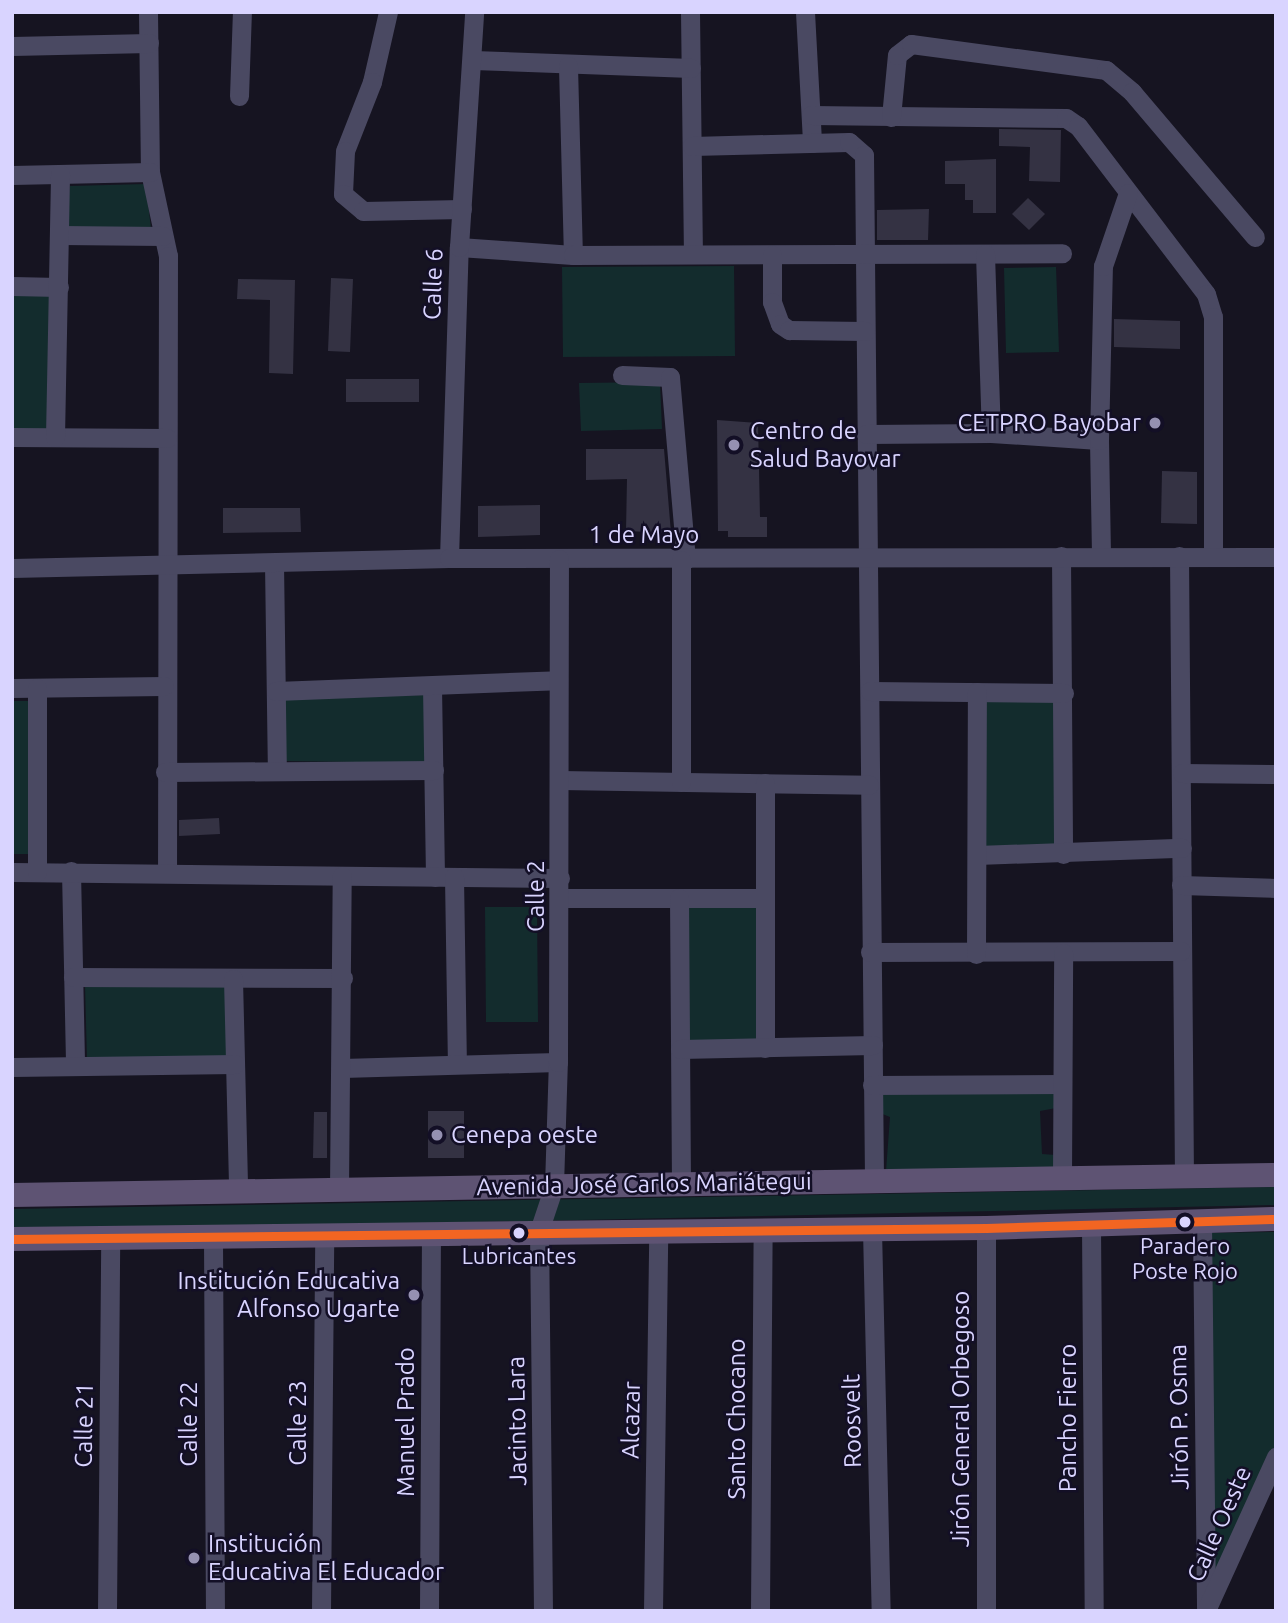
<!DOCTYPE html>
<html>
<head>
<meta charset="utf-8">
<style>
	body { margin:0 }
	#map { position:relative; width:1288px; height:1623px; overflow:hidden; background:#161421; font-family:Ubuntu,sans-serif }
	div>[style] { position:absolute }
	.green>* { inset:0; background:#132c2d }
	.building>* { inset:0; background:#343243 }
	.minor>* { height:19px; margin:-9.5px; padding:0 9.5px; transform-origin:9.5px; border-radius:9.5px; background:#4a4962 }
	.major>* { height:24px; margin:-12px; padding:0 12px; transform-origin:12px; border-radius:12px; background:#5e5373 }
	.bus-1>* { height:9px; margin:-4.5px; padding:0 4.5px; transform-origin:4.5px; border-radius:4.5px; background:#f26522 }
	.dots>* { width:19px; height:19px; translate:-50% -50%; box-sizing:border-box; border:4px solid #130f26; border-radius:50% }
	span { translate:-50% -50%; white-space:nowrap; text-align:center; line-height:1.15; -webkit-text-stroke:5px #130f26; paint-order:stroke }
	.bus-label { font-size:22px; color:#d9d4ff }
	.street-label { font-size:24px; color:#d9d4ff }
	.poi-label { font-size:24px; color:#d9d4ff }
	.right { translate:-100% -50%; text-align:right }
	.left { translate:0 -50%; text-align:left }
	.frame { position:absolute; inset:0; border:14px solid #d9d4ff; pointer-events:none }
</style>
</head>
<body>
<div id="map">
	<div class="green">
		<i style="clip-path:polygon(146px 184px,151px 229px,64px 230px,70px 186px)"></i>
		<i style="clip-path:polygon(734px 266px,735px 356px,563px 357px,562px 267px)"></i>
		<i style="clip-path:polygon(1056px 267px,1059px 352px,1006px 353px,1004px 268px)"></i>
		<i style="clip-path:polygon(12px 291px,53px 291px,51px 430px,12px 430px)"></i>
		<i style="clip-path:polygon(660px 382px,662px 429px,581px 431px,579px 383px)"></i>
		<i style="clip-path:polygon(424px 695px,426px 763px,283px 761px,282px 698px)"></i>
		<i style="clip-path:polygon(12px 701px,31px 701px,31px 854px,12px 854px)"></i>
		<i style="clip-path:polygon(1059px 701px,1059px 846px,983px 847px,982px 702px)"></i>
		<i style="clip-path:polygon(756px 903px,760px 1046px,684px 1048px,686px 904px)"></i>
		<i style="clip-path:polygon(485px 907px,537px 907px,538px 1022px,486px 1022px)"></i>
		<i style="clip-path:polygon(229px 983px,231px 1056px,87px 1060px,85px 985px)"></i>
		<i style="clip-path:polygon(877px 1093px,1055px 1093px,1056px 1108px,1040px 1111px,1042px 1154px,1056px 1155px,1054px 1167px,886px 1171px,890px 1117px,880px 1113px)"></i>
		<i style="clip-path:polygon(1276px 1187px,1276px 1205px,12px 1232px,12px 1209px)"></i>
		<i style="clip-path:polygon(1276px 1232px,1276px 1446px,1212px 1589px,1207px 1233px)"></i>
	</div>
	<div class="building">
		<i style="clip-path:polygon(999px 129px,1061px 130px,1060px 182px,1029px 181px,1030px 147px,999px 146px)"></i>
		<i style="clip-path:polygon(996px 159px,996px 213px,973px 213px,973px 200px,965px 200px,965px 184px,945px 184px,945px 161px)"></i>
		<i style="clip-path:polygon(1028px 198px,1045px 214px,1029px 230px,1012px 214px)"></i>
		<i style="clip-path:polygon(929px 209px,928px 240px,877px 240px,877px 210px)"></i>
		<i style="clip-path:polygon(331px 278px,353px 279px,350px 352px,328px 351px)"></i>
		<i style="clip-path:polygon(238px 279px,295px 280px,293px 374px,269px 373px,270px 300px,237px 299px)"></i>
		<i style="clip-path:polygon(1114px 319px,1180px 321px,1180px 349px,1114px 347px)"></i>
		<i style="clip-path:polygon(346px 379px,419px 379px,419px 402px,346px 402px)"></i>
		<i style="clip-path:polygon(717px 420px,758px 423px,760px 517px,767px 517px,767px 537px,728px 537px,728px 531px,718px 531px)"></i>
		<i style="clip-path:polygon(586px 449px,664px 449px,671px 533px,626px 531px,627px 479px,586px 480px)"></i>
		<i style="clip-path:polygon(1162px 471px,1197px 472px,1197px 524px,1161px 523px)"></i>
		<i style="clip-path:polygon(540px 505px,540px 535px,478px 537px,478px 506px)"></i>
		<i style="clip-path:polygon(223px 508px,300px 508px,301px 532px,223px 533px)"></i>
		<i style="clip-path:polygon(219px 818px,220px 834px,179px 836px,179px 820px)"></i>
		<i style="clip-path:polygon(428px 1111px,464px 1111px,464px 1158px,428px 1158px)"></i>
		<i style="clip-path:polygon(314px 1112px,327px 1112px,327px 1158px,313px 1158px)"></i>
	</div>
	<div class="minor">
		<i style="left:148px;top:12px;width:160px;rotate:89.3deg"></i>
		<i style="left:150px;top:172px;width:86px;rotate:77.9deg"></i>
		<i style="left:168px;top:256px;width:614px;rotate:90.09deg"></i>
		<i style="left:388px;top:12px;width:72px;rotate:102.9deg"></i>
		<i style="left:372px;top:82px;width:74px;rotate:111.4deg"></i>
		<i style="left:345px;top:151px;width:43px;rotate:92.7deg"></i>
		<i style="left:343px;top:194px;width:26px;rotate:40deg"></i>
		<i style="left:363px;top:211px;width:99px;rotate:-1.2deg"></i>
		<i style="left:690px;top:12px;width:242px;rotate:89.3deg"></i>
		<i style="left:805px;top:12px;width:131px;rotate:86.9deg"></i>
		<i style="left:12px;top:46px;width:137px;rotate:-1.3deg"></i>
		<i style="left:473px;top:60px;width:218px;rotate:2.1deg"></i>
		<i style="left:568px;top:66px;width:189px;rotate:88.5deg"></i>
		<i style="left:239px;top:96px;width:84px;rotate:-88deg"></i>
		<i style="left:811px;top:115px;width:255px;rotate:0.7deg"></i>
		<i style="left:1066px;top:118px;width:14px;rotate:34deg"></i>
		<i style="left:1078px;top:126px;width:211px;rotate:52.7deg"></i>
		<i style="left:1206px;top:294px;width:24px;rotate:73deg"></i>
		<i style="left:1213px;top:317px;width:240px;rotate:90deg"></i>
		<i style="left:891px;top:117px;width:62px;rotate:-84.5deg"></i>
		<i style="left:897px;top:55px;width:18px;rotate:-38deg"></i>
		<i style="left:911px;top:44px;width:197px;rotate:7.6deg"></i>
		<i style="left:1106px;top:70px;width:34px;rotate:40deg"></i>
		<i style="left:1132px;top:92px;width:190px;rotate:49.7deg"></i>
		<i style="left:692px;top:146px;width:157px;rotate:-1.5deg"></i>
		<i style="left:849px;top:142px;width:20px;rotate:41deg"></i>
		<i style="left:864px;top:155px;width:1025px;rotate:89.44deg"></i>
		<i style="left:12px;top:175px;width:138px;rotate:-1.2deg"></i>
		<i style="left:60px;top:235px;width:103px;rotate:0.6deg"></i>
		<i style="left:459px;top:247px;width:114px;rotate:4deg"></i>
		<i style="left:573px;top:255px;width:489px;rotate:-0.2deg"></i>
		<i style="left:985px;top:254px;width:179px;rotate:88.1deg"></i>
		<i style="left:772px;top:255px;width:47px;rotate:90deg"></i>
		<i style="left:772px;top:302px;width:23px;rotate:70deg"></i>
		<i style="left:780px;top:324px;width:11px;rotate:34deg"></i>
		<i style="left:789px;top:330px;width:76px;rotate:0.8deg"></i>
		<i style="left:12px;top:286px;width:47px;rotate:1.2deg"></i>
		<i style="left:622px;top:375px;width:48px;rotate:2.4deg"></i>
		<i style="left:670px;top:377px;width:183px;rotate:85deg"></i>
		<i style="left:866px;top:434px;width:125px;rotate:-0.5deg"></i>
		<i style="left:991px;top:433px;width:108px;rotate:3.7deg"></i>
		<i style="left:1099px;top:440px;width:116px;rotate:89deg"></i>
		<i style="left:12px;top:437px;width:155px;rotate:0.4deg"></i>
		<i style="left:55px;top:437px;width:263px;rotate:-88.9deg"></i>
		<i style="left:1099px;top:440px;width:174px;rotate:-88.7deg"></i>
		<i style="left:1103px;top:266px;width:77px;rotate:-71.1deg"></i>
		<i style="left:1061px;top:556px;width:298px;rotate:89.6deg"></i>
		<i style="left:1179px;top:556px;width:620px;rotate:89.54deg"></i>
		<i style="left:449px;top:558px;width:311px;rotate:-88.2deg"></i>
		<i style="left:459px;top:247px;width:235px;rotate:-86.3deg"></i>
		<i style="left:274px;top:563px;width:206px;rotate:89.2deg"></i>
		<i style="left:12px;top:568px;width:437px;rotate:-1.3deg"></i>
		<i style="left:449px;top:558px;width:827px;rotate:-0.07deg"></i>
		<i style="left:432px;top:686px;width:191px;rotate:89.1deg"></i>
		<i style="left:12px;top:688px;width:152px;rotate:-0.8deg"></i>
		<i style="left:276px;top:691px;width:282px;rotate:-2.2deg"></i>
		<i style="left:870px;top:691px;width:194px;rotate:0.6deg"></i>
		<i style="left:165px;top:772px;width:269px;rotate:-0.4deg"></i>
		<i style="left:1182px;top:773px;width:94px;rotate:0.6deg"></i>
		<i style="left:560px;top:780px;width:309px;rotate:0.9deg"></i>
		<i style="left:681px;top:782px;width:222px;rotate:-90deg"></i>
		<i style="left:977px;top:855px;width:205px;rotate:-2deg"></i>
		<i style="left:71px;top:871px;width:194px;rotate:88.8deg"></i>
		<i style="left:12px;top:872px;width:548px;rotate:0.63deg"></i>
		<i style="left:37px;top:872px;width:184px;rotate:-90deg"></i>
		<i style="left:454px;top:877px;width:187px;rotate:89.1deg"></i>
		<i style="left:1181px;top:885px;width:95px;rotate:1.8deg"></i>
		<i style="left:561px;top:898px;width:201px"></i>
		<i style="left:679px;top:898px;width:286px;rotate:89.6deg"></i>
		<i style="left:870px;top:952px;width:311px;rotate:-0.2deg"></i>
		<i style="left:976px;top:954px;width:262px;rotate:-89.8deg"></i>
		<i style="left:73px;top:977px;width:270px;rotate:0.2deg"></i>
		<i style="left:233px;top:979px;width:212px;rotate:88.6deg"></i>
		<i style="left:765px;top:1048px;width:265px;rotate:-90deg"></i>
		<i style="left:680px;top:1049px;width:193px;rotate:-1.2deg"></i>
		<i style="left:12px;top:1067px;width:223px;rotate:-0.8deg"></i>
		<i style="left:342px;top:1068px;width:216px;rotate:-1.6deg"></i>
		<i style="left:872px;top:1085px;width:190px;rotate:-0.3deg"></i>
		<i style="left:1062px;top:1178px;width:225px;rotate:-89.7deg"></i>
		<i style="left:339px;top:1189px;width:313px;rotate:-89.5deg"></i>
		<i style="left:1202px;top:1222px;width:389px;rotate:89.4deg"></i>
		<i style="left:1091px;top:1225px;width:386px;rotate:89.6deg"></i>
		<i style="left:986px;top:1228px;width:383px;rotate:90deg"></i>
		<i style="left:872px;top:1229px;width:382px;rotate:88.7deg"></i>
		<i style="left:213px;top:1238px;width:373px;rotate:89.7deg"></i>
		<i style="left:1208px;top:1606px;width:164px;rotate:-65.5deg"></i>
		<i style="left:107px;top:1611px;width:371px;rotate:-89.5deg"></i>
		<i style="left:321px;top:1611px;width:374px;rotate:-89.5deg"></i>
		<i style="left:429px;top:1611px;width:378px;rotate:-89.7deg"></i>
		<i style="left:543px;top:1611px;width:380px;rotate:-90.6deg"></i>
		<i style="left:539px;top:1231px;width:47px;rotate:-71.6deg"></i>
		<i style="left:554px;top:1186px;width:124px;rotate:-88.2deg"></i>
		<i style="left:558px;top:1062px;width:503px;rotate:-89.89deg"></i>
		<i style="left:653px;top:1611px;width:380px;rotate:-89.2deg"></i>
		<i style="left:760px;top:1611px;width:383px;rotate:-89.6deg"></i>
	</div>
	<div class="major">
		<i style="left:12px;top:1195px;width:1264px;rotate:-0.91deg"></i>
		<i style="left:12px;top:1239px;width:974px;rotate:-0.65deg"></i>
		<i style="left:986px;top:1228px;width:290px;rotate:-1.8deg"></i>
	</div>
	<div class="bus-1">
		<i style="left:12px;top:1239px;width:974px;rotate:-0.65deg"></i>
		<i style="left:986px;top:1228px;width:290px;rotate:-1.8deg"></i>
	</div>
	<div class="dots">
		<i style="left:1155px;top:423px;background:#9591b1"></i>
		<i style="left:734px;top:445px;background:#9591b1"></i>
		<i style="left:437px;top:1135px;background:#9591b1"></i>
		<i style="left:1185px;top:1222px;background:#d9d4ff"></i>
		<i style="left:519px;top:1233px;background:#d9d4ff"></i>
		<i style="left:414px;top:1295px;background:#9591b1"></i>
		<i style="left:194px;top:1558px;background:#9591b1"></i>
	</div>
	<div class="bus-label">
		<span style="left:1185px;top:1258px">Paradero<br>Poste Rojo</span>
		<span style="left:519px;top:1256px">Lubricantes</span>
	</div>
	<div class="street-label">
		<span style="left:433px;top:284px;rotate:-88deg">Calle 6</span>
		<span style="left:644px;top:535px">1 de Mayo</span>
		<span style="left:536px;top:896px;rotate:-90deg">Calle 2</span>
		<span style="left:644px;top:1184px;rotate:-1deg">Avenida José Carlos Mariátegui</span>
		<span style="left:1179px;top:1417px;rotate:-91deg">Jirón P. Osma</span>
		<span style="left:1068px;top:1418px;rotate:-90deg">Pancho Fierro</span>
		<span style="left:737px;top:1419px;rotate:-90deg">Santo Chocano</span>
		<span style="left:961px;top:1419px;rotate:-90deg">Jirón General Orbegoso</span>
		<span style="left:631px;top:1420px;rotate:-89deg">Alcazar</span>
		<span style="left:517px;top:1421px;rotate:-91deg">Jacinto Lara</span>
		<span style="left:852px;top:1421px;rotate:-91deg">Roosvelt</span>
		<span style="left:406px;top:1422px;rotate:-90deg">Manuel Prado</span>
		<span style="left:298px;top:1423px;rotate:-90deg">Calle 23</span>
		<span style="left:189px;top:1424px;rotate:-90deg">Calle 22</span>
		<span style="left:84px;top:1425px;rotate:-89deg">Calle 21</span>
		<span style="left:1219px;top:1524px;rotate:-66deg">Calle Oeste</span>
	</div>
	<div class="poi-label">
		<span class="right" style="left:1141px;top:423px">CETPRO Bayobar</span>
		<span class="left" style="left:750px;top:445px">Centro de<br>Salud Bayovar</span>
		<span class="left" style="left:451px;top:1135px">Cenepa oeste</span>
		<span class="right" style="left:400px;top:1295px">Institución Educativa<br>Alfonso Ugarte</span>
		<span class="left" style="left:208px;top:1558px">Institución<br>Educativa El Educador</span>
	</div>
	<div class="frame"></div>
</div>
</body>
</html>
